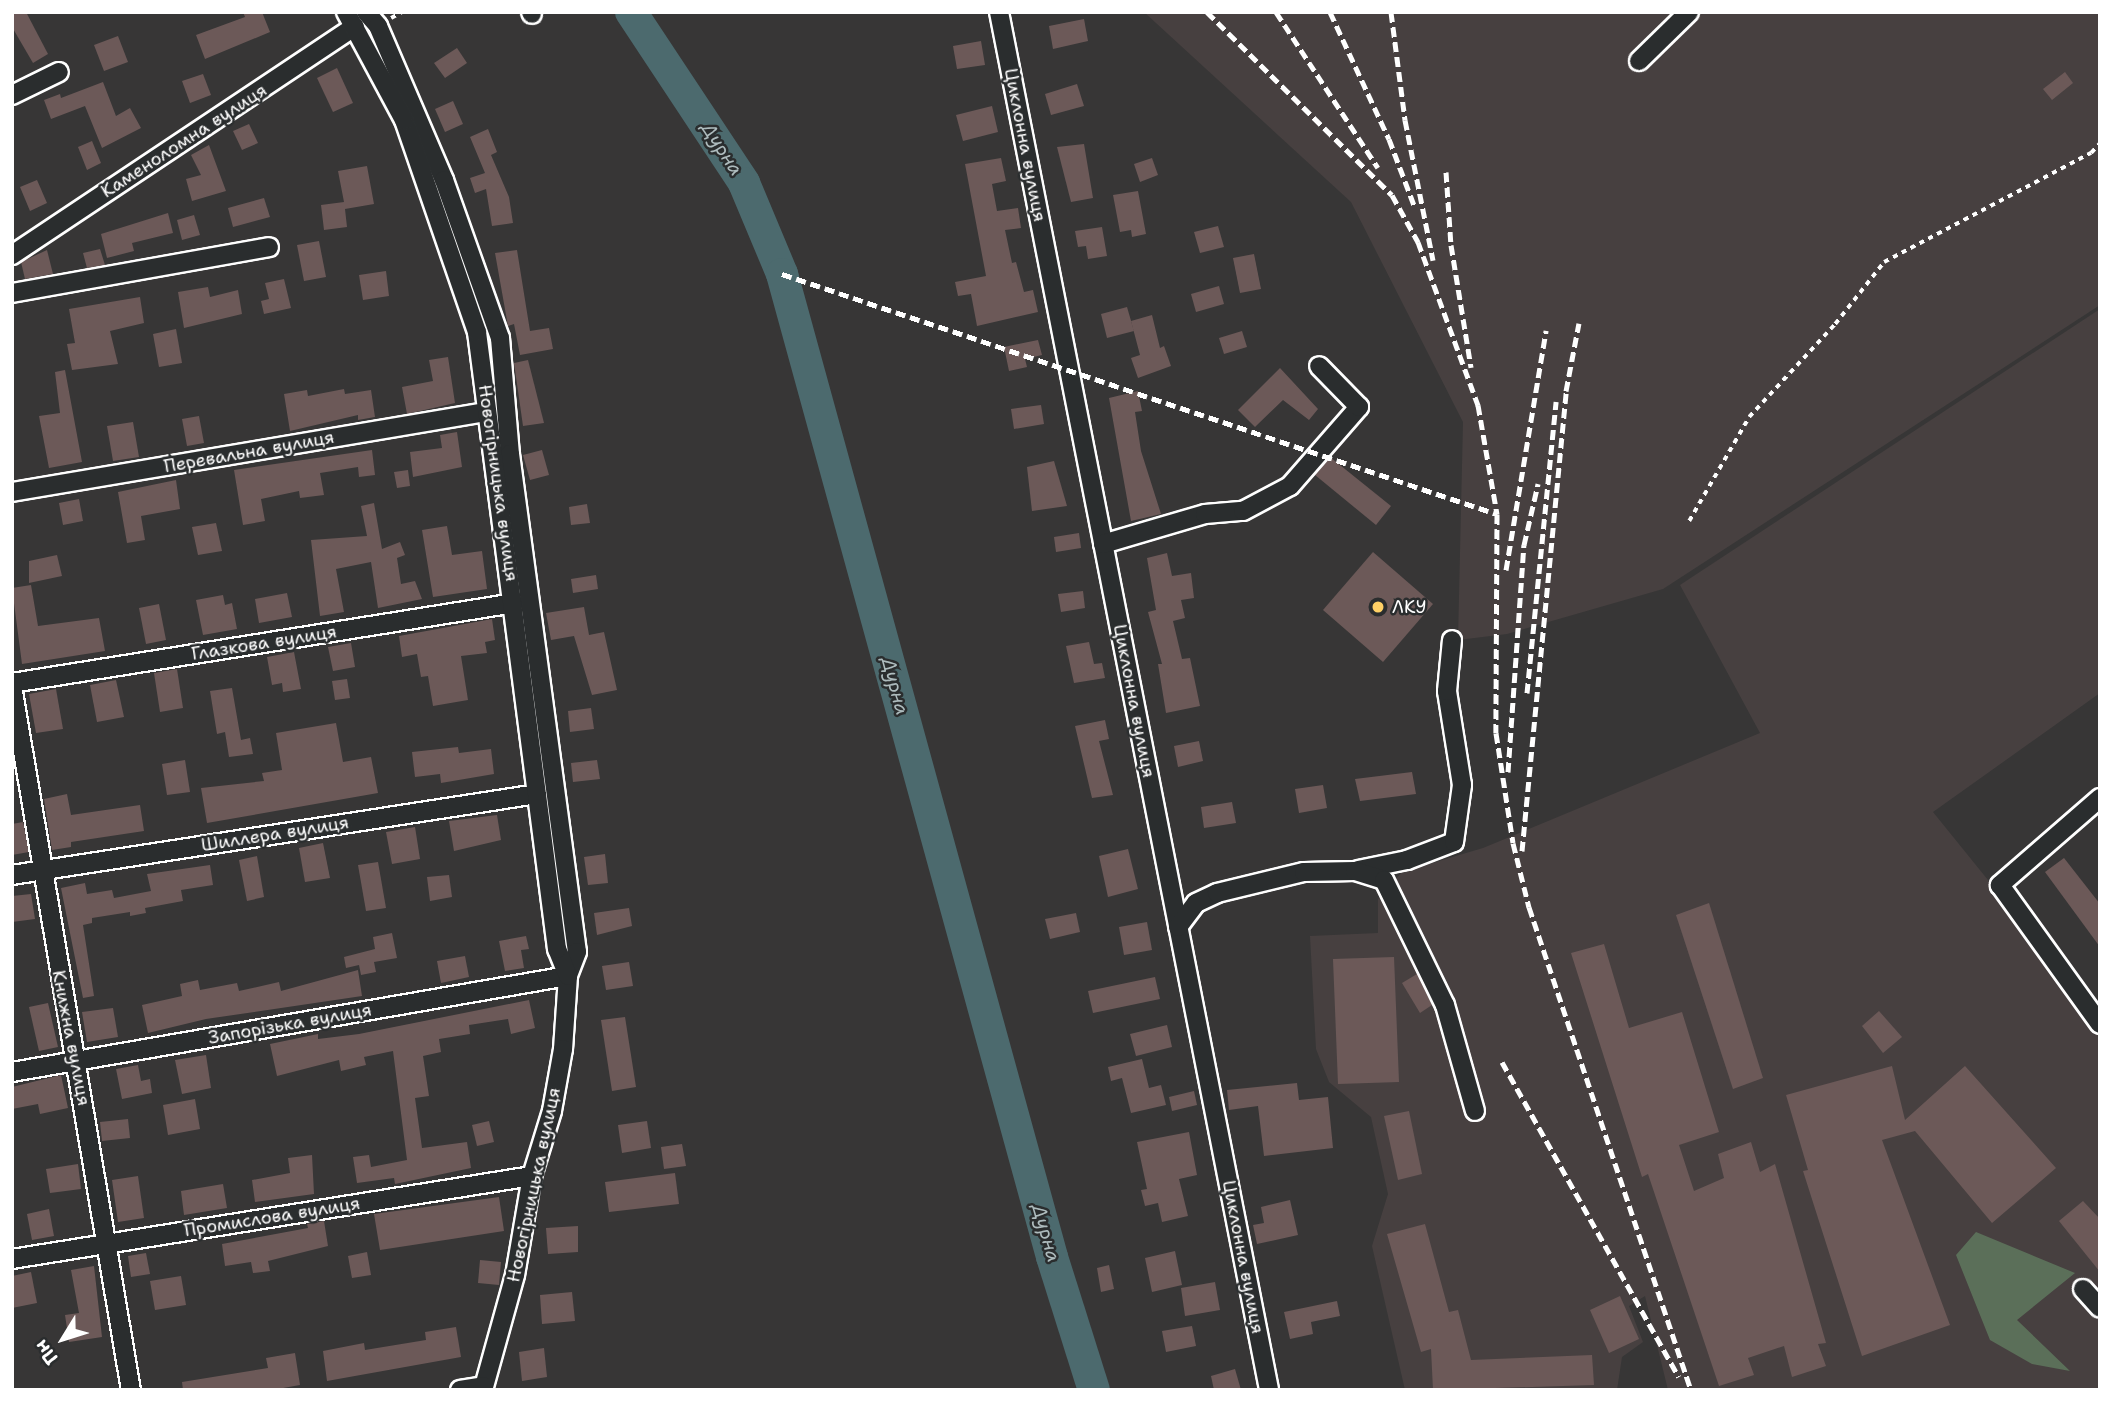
<!DOCTYPE html>
<html>
<head>
<meta charset="utf-8">
<style>
	body { margin:0 }
	#map { position:relative; width:2112px; height:1402px; overflow:hidden; background:#373636; font-family:"Shantell Sans",sans-serif }
	div>[style] { position:absolute }
	.built>* { inset:0; background:#474040 }
	.green>* { inset:0; background:#5b6f59 }
	.river>* { height:32px; margin:-16px; padding:0 16px; transform-origin:16px; border-radius:16px; background:#4c6a6e }
	.building>* { inset:0; background:#6c5958 }
	.path>* { height:3.5px; margin-top:-1.75px; transform-origin:0; background:repeating-linear-gradient(90deg,#fff 0 5px,transparent 0 10px) }
	.roads { filter:drop-shadow(2px 0 #fff) drop-shadow(-2px 0 #fff) drop-shadow(0 2px #fff) drop-shadow(0 -2px #fff) }
	.minor>* { height:18px; margin:-9px; padding:0 9px; transform-origin:9px; border-radius:9px; background:#2a2d2e }
	.rail>* { height:5px; margin-top:-2.5px; transform-origin:0; background:repeating-linear-gradient(90deg,#fff 0 10px,transparent 0 15px) }
	.dots>* { width:19px; height:19px; translate:-50% -50%; box-sizing:border-box; border:4px solid #2a2d2e; border-radius:50% }
	span { translate:-50% -50%; white-space:nowrap; text-align:center; line-height:1.15; -webkit-text-stroke:5px #2a2d2e; paint-order:stroke }
	.street-label { font-size:18px; color:#fff }
	.poi-label { font-size:18px; color:#fff }
	.left { translate:0 -50%; text-align:left }
	.water-label { font-size:19px; color:#aebcbe; font-style:italic }
	.frame { position:absolute; inset:0; border:14px solid #fff; pointer-events:none }
	.north { position:absolute; left:28px; top:1304px; width:70px; height:70px; -webkit-text-stroke:5px #2a2d2e; paint-order:stroke; rotate:232deg; font-size:19px; font-weight:700; line-height:28px; text-align:center; color:#fff }
	.north::after { content:''; display:block; margin:auto; width:24px; height:32px; background:#fff; clip-path:polygon(50% 0,100% 100%,50% 72%,0 100%) }
</style>
</head>
<body>
<div id="map">
	<div class="built">
		<i style="clip-path:polygon(1144px 12px,2100px 12px,2100px 305px,1663px 589px,1507px 634px,1458px 640px,1463px 422px,1351px 202px)"></i>
		<i style="clip-path:polygon(2100px 309px,2100px 693px,1933px 812px,2009px 906px,2100px 1036px,2100px 1390px,1668px 1390px,1645px 1296px,1629px 1306px,1643px 1342px,1622px 1357px,1617px 1390px,1405px 1390px,1372px 1246px,1388px 1194px,1371px 1117px,1329px 1082px,1316px 1049px,1310px 936px,1378px 933px,1378px 899px,1402px 872px,1483px 848px,1760px 733px,1680px 585px)"></i>
	</div>
	<div class="green">
		<i style="clip-path:polygon(1976px 1232px,2075px 1273px,2017px 1320px,2070px 1371px,2032px 1364px,1990px 1340px,1956px 1255px)"></i>
	</div>
	<div class="river">
		<i style="left:631px;top:12px;width:205px;rotate:56.5deg"></i>
		<i style="left:744px;top:183px;width:99px;rotate:67.3deg"></i>
		<i style="left:782px;top:274px;width:1019px;rotate:74.64deg"></i>
		<i style="left:1052px;top:1257px;width:139px;rotate:72.5deg"></i>
	</div>
	<div class="building">
		<i style="clip-path:polygon(12px 12px,26px 12px,48px 54px,33px 63px,12px 27px)"></i>
		<i style="clip-path:polygon(243px 12px,262px 12px,270px 32px,205px 59px,196px 35px,245px 17px)"></i>
		<i style="clip-path:polygon(1084px 19px,1088px 41px,1053px 49px,1049px 26px)"></i>
		<i style="clip-path:polygon(118px 36px,128px 62px,104px 71px,94px 45px)"></i>
		<i style="clip-path:polygon(981px 41px,985px 65px,957px 69px,953px 46px)"></i>
		<i style="clip-path:polygon(457px 48px,467px 63px,445px 78px,434px 63px)"></i>
		<i style="clip-path:polygon(337px 68px,353px 103px,333px 112px,317px 78px)"></i>
		<i style="clip-path:polygon(2065px 72px,2073px 83px,2052px 100px,2043px 89px)"></i>
		<i style="clip-path:polygon(203px 74px,211px 95px,190px 103px,182px 81px)"></i>
		<i style="clip-path:polygon(103px 82px,116px 116px,130px 108px,141px 128px,102px 148px,85px 106px,51px 119px,44px 100px,60px 94px,61px 98px)"></i>
		<i style="clip-path:polygon(1077px 84px,1084px 106px,1051px 115px,1045px 94px)"></i>
		<i style="clip-path:polygon(453px 101px,463px 124px,445px 132px,435px 109px)"></i>
		<i style="clip-path:polygon(992px 106px,998px 132px,963px 141px,956px 115px)"></i>
		<i style="clip-path:polygon(249px 124px,258px 143px,242px 150px,233px 131px)"></i>
		<i style="clip-path:polygon(488px 129px,497px 152px,491px 155px,509px 197px,513px 223px,492px 226px,486px 189px,475px 193px,470px 178px,485px 173px,470px 137px)"></i>
		<i style="clip-path:polygon(92px 141px,101px 163px,87px 170px,78px 147px)"></i>
		<i style="clip-path:polygon(1084px 144px,1093px 198px,1071px 202px,1057px 147px)"></i>
		<i style="clip-path:polygon(209px 145px,226px 191px,192px 201px,186px 179px,201px 175px,191px 155px)"></i>
		<i style="clip-path:polygon(1001px 158px,1006px 181px,992px 184px,997px 211px,1018px 208px,1021px 228px,1005px 230px,1012px 263px,1016px 262px,1024px 292px,1033px 290px,1038px 312px,977px 326px,971px 294px,958px 296px,955px 282px,986px 276px,965px 164px)"></i>
		<i style="clip-path:polygon(1152px 158px,1158px 175px,1140px 182px,1134px 164px)"></i>
		<i style="clip-path:polygon(367px 166px,374px 204px,345px 209px,347px 227px,324px 230px,321px 205px,344px 202px,338px 171px)"></i>
		<i style="clip-path:polygon(37px 180px,47px 203px,30px 211px,20px 187px)"></i>
		<i style="clip-path:polygon(1138px 191px,1146px 234px,1132px 237px,1131px 230px,1120px 232px,1113px 195px)"></i>
		<i style="clip-path:polygon(264px 198px,270px 217px,233px 227px,228px 208px)"></i>
		<i style="clip-path:polygon(168px 213px,173px 233px,132px 243px,134px 251px,107px 258px,101px 234px)"></i>
		<i style="clip-path:polygon(194px 215px,200px 235px,182px 240px,177px 220px)"></i>
		<i style="clip-path:polygon(1218px 226px,1224px 247px,1200px 253px,1194px 232px)"></i>
		<i style="clip-path:polygon(1102px 227px,1107px 256px,1088px 259px,1086px 246px,1078px 247px,1075px 231px)"></i>
		<i style="clip-path:polygon(319px 241px,326px 277px,304px 281px,297px 245px)"></i>
		<i style="clip-path:polygon(100px 249px,105px 265px,87px 268px,83px 253px)"></i>
		<i style="clip-path:polygon(47px 250px,53px 274px,25px 279px,21px 262px)"></i>
		<i style="clip-path:polygon(517px 250px,530px 331px,549px 328px,553px 349px,520px 355px,514px 324px,508px 326px,495px 253px)"></i>
		<i style="clip-path:polygon(1254px 254px,1261px 289px,1240px 293px,1233px 258px)"></i>
		<i style="clip-path:polygon(386px 271px,389px 296px,363px 300px,359px 275px)"></i>
		<i style="clip-path:polygon(284px 279px,291px 308px,264px 314px,261px 301px,269px 299px,265px 283px)"></i>
		<i style="clip-path:polygon(1219px 286px,1224px 304px,1196px 312px,1191px 294px)"></i>
		<i style="clip-path:polygon(208px 287px,210px 297px,238px 290px,242px 314px,184px 328px,178px 292px)"></i>
		<i style="clip-path:polygon(140px 297px,144px 323px,110px 331px,118px 364px,72px 370px,67px 344px,75px 343px,69px 309px)"></i>
		<i style="clip-path:polygon(1127px 307px,1134px 331px,1107px 338px,1101px 314px)"></i>
		<i style="clip-path:polygon(1152px 315px,1160px 348px,1164px 346px,1171px 366px,1138px 378px,1131px 358px,1140px 355px,1131px 321px)"></i>
		<i style="clip-path:polygon(176px 329px,182px 363px,159px 367px,153px 334px)"></i>
		<i style="clip-path:polygon(1242px 331px,1247px 347px,1224px 354px,1219px 338px)"></i>
		<i style="clip-path:polygon(1038px 340px,1042px 355px,1025px 359px,1027px 367px,1009px 371px,1004px 347px)"></i>
		<i style="clip-path:polygon(448px 357px,455px 403px,407px 414px,402px 387px,433px 381px,429px 360px)"></i>
		<i style="clip-path:polygon(528px 360px,544px 423px,523px 426px,514px 363px)"></i>
		<i style="clip-path:polygon(1280px 368px,1318px 409px,1309px 420px,1283px 400px,1255px 427px,1238px 410px)"></i>
		<i style="clip-path:polygon(65px 370px,82px 462px,49px 468px,39px 416px,60px 413px,55px 372px)"></i>
		<i style="clip-path:polygon(344px 389px,345px 394px,371px 390px,375px 417px,358px 420px,358px 415px,290px 431px,284px 394px,307px 390px,308px 396px)"></i>
		<i style="clip-path:polygon(1138px 391px,1142px 411px,1135px 412px,1141px 451px,1161px 514px,1131px 521px,1109px 398px)"></i>
		<i style="clip-path:polygon(1041px 405px,1044px 424px,1014px 429px,1011px 409px)"></i>
		<i style="clip-path:polygon(199px 416px,204px 443px,187px 446px,182px 419px)"></i>
		<i style="clip-path:polygon(133px 422px,139px 457px,113px 461px,107px 426px)"></i>
		<i style="clip-path:polygon(457px 432px,462px 467px,413px 477px,410px 452px,442px 448px,440px 435px)"></i>
		<i style="clip-path:polygon(372px 450px,375px 475px,359px 477px,358px 467px,320px 473px,324px 495px,300px 498px,299px 491px,261px 499px,265px 521px,243px 525px,234px 470px)"></i>
		<i style="clip-path:polygon(542px 450px,549px 475px,530px 480px,523px 455px)"></i>
		<i style="clip-path:polygon(1330px 457px,1391px 506px,1376px 525px,1315px 475px)"></i>
		<i style="clip-path:polygon(1054px 461px,1067px 506px,1032px 511px,1027px 467px)"></i>
		<i style="clip-path:polygon(408px 470px,410px 486px,397px 488px,394px 472px)"></i>
		<i style="clip-path:polygon(176px 480px,180px 509px,141px 516px,145px 540px,127px 543px,118px 492px)"></i>
		<i style="clip-path:polygon(79px 499px,83px 521px,63px 525px,59px 503px)"></i>
		<i style="clip-path:polygon(374px 503px,382px 549px,400px 542px,405px 555px,397px 558px,401px 584px,415px 581px,422px 599px,378px 608px,371px 562px,336px 569px,344px 612px,320px 616px,311px 540px,367px 536px,361px 506px)"></i>
		<i style="clip-path:polygon(587px 504px,590px 523px,571px 525px,569px 507px)"></i>
		<i style="clip-path:polygon(216px 523px,222px 551px,198px 555px,192px 527px)"></i>
		<i style="clip-path:polygon(447px 526px,452px 555px,482px 551px,487px 589px,433px 597px,422px 530px)"></i>
		<i style="clip-path:polygon(1079px 533px,1081px 548px,1056px 552px,1054px 537px)"></i>
		<i style="clip-path:polygon(1373px 552px,1433px 604px,1383px 662px,1323px 610px)"></i>
		<i style="clip-path:polygon(1167px 553px,1172px 576px,1191px 573px,1194px 598px,1181px 600px,1185px 618px,1173px 621px,1182px 659px,1190px 658px,1200px 706px,1166px 713px,1158px 664px,1162px 664px,1148px 612px,1156px 610px,1147px 558px)"></i>
		<i style="clip-path:polygon(57px 555px,62px 576px,29px 583px,29px 561px)"></i>
		<i style="clip-path:polygon(596px 575px,598px 589px,573px 593px,571px 579px)"></i>
		<i style="clip-path:polygon(31px 585px,38px 626px,99px 618px,105px 651px,22px 664px,12px 588px)"></i>
		<i style="clip-path:polygon(1083px 591px,1085px 608px,1061px 612px,1058px 594px)"></i>
		<i style="clip-path:polygon(287px 593px,292px 617px,259px 623px,255px 599px)"></i>
		<i style="clip-path:polygon(223px 595px,225px 605px,232px 603px,237px 629px,203px 635px,196px 600px)"></i>
		<i style="clip-path:polygon(159px 604px,166px 640px,146px 644px,139px 608px)"></i>
		<i style="clip-path:polygon(584px 607px,589px 635px,604px 632px,617px 690px,592px 695px,574px 636px,551px 640px,546px 613px)"></i>
		<i style="clip-path:polygon(492px 619px,495px 640px,485px 642px,487px 653px,461px 656px,468px 700px,433px 706px,428px 676px,421px 677px,417px 654px,402px 657px,399px 636px)"></i>
		<i style="clip-path:polygon(1089px 642px,1094px 664px,1102px 663px,1105px 678px,1074px 683px,1066px 646px)"></i>
		<i style="clip-path:polygon(351px 643px,355px 667px,333px 671px,328px 647px)"></i>
		<i style="clip-path:polygon(294px 652px,301px 689px,283px 692px,282px 683px,272px 685px,267px 657px)"></i>
		<i style="clip-path:polygon(177px 669px,183px 708px,160px 712px,154px 673px)"></i>
		<i style="clip-path:polygon(347px 679px,350px 698px,335px 700px,332px 681px)"></i>
		<i style="clip-path:polygon(116px 680px,124px 717px,97px 722px,90px 685px)"></i>
		<i style="clip-path:polygon(232px 688px,241px 740px,250px 738px,253px 754px,229px 757px,225px 732px,217px 734px,210px 691px)"></i>
		<i style="clip-path:polygon(56px 689px,63px 729px,36px 733px,29px 694px)"></i>
		<i style="clip-path:polygon(591px 708px,594px 729px,570px 732px,568px 711px)"></i>
		<i style="clip-path:polygon(1105px 720px,1109px 739px,1099px 741px,1113px 795px,1092px 798px,1075px 726px)"></i>
		<i style="clip-path:polygon(336px 723px,343px 762px,371px 757px,378px 793px,207px 823px,201px 788px,264px 781px,262px 773px,282px 770px,276px 733px)"></i>
		<i style="clip-path:polygon(1199px 741px,1203px 761px,1178px 767px,1174px 746px)"></i>
		<i style="clip-path:polygon(458px 747px,459px 753px,491px 749px,494px 774px,441px 783px,440px 774px,415px 777px,412px 752px)"></i>
		<i style="clip-path:polygon(185px 760px,190px 792px,167px 795px,162px 764px)"></i>
		<i style="clip-path:polygon(597px 760px,600px 779px,573px 782px,571px 763px)"></i>
		<i style="clip-path:polygon(1412px 772px,1416px 794px,1360px 801px,1355px 779px)"></i>
		<i style="clip-path:polygon(1323px 785px,1327px 808px,1299px 813px,1295px 789px)"></i>
		<i style="clip-path:polygon(67px 794px,71px 815px,140px 805px,144px 831px,71px 842px,71px 847px,52px 850px,44px 799px)"></i>
		<i style="clip-path:polygon(1232px 802px,1236px 823px,1204px 828px,1201px 807px)"></i>
		<i style="clip-path:polygon(497px 815px,501px 840px,454px 851px,449px 821px)"></i>
		<i style="clip-path:polygon(23px 822px,29px 852px,12px 855px,12px 824px)"></i>
		<i style="clip-path:polygon(415px 827px,420px 859px,392px 864px,386px 832px)"></i>
		<i style="clip-path:polygon(323px 843px,330px 878px,305px 882px,299px 848px)"></i>
		<i style="clip-path:polygon(1128px 849px,1138px 889px,1108px 897px,1099px 856px)"></i>
		<i style="clip-path:polygon(605px 854px,608px 883px,588px 885px,584px 857px)"></i>
		<i style="clip-path:polygon(257px 856px,264px 897px,247px 901px,239px 860px)"></i>
		<i style="clip-path:polygon(2064px 858px,2100px 904px,2100px 947px,2045px 872px)"></i>
		<i style="clip-path:polygon(378px 862px,386px 908px,366px 911px,358px 865px)"></i>
		<i style="clip-path:polygon(210px 865px,213px 885px,181px 890px,183px 901px,145px 908px,146px 913px,130px 916px,130px 912px,92px 918px,92px 923px,83px 925px,94px 996px,83px 998px,61px 888px,85px 883px,87px 894px,112px 890px,114px 898px,151px 891px,147px 874px)"></i>
		<i style="clip-path:polygon(449px 875px,452px 897px,430px 901px,427px 877px)"></i>
		<i style="clip-path:polygon(31px 894px,35px 919px,12px 922px,12px 896px)"></i>
		<i style="clip-path:polygon(1709px 903px,1763px 1078px,1733px 1089px,1676px 915px)"></i>
		<i style="clip-path:polygon(629px 908px,632px 926px,597px 935px,594px 913px)"></i>
		<i style="clip-path:polygon(1076px 913px,1080px 932px,1050px 939px,1045px 919px)"></i>
		<i style="clip-path:polygon(1147px 922px,1152px 950px,1124px 955px,1119px 927px)"></i>
		<i style="clip-path:polygon(392px 933px,397px 958px,374px 962px,376px 972px,361px 975px,359px 965px,346px 968px,344px 957px,375px 949px,373px 937px)"></i>
		<i style="clip-path:polygon(526px 936px,529px 949px,521px 950px,524px 968px,505px 971px,499px 941px)"></i>
		<i style="clip-path:polygon(1604px 944px,1629px 1028px,1682px 1012px,1719px 1132px,1679px 1145px,1694px 1191px,1724px 1178px,1718px 1154px,1751px 1142px,1760px 1172px,1775px 1164px,1826px 1343px,1818px 1344px,1826px 1366px,1792px 1377px,1784px 1346px,1748px 1358px,1754px 1375px,1719px 1386px,1648px 1174px,1642px 1177px,1571px 953px)"></i>
		<i style="clip-path:polygon(465px 956px,469px 977px,441px 983px,437px 961px)"></i>
		<i style="clip-path:polygon(1394px 957px,1399px 1082px,1338px 1084px,1333px 959px)"></i>
		<i style="clip-path:polygon(629px 962px,633px 986px,606px 990px,602px 966px)"></i>
		<i style="clip-path:polygon(358px 970px,362px 996px,206px 1019px,148px 1033px,142px 1005px,182px 996px,180px 984px,198px 980px,200px 990px,237px 983px,239px 991px,279px 982px,281px 991px)"></i>
		<i style="clip-path:polygon(1417px 974px,1432px 1005px,1420px 1013px,1402px 983px)"></i>
		<i style="clip-path:polygon(1155px 977px,1160px 999px,1093px 1013px,1088px 991px)"></i>
		<i style="clip-path:polygon(529px 1000px,535px 1028px,511px 1034px,508px 1019px,469px 1025px,470px 1034px,439px 1039px,441px 1052px,423px 1056px,429px 1096px,415px 1098px,422px 1148px,467px 1142px,471px 1168px,395px 1184px,394px 1178px,357px 1183px,353px 1157px,369px 1155px,371px 1167px,407px 1160px,393px 1051px,364px 1057px,366px 1065px,341px 1071px,339px 1060px,277px 1076px,270px 1044px,318px 1034px,318px 1039px,359px 1034px)"></i>
		<i style="clip-path:polygon(48px 1003px,58px 1047px,39px 1051px,29px 1007px)"></i>
		<i style="clip-path:polygon(113px 1008px,118px 1037px,87px 1042px,82px 1012px)"></i>
		<i style="clip-path:polygon(1879px 1011px,1902px 1037px,1883px 1053px,1862px 1026px)"></i>
		<i style="clip-path:polygon(625px 1017px,636px 1087px,612px 1091px,601px 1020px)"></i>
		<i style="clip-path:polygon(1167px 1025px,1172px 1047px,1136px 1056px,1130px 1034px)"></i>
		<i style="clip-path:polygon(206px 1055px,211px 1088px,182px 1094px,175px 1060px)"></i>
		<i style="clip-path:polygon(1142px 1059px,1149px 1088px,1161px 1085px,1166px 1105px,1131px 1113px,1122px 1078px,1111px 1081px,1108px 1067px)"></i>
		<i style="clip-path:polygon(138px 1065px,141px 1081px,150px 1079px,152px 1093px,122px 1099px,116px 1069px)"></i>
		<i style="clip-path:polygon(1892px 1066px,1905px 1120px,1965px 1066px,2056px 1168px,1992px 1223px,1915px 1131px,1882px 1140px,1950px 1325px,1862px 1356px,1803px 1171px,1808px 1170px,1786px 1095px)"></i>
		<i style="clip-path:polygon(61px 1075px,68px 1108px,40px 1114px,38px 1104px,12px 1109px,12px 1087px)"></i>
		<i style="clip-path:polygon(1297px 1083px,1299px 1100px,1328px 1097px,1333px 1148px,1264px 1156px,1258px 1106px,1229px 1110px,1227px 1090px)"></i>
		<i style="clip-path:polygon(1194px 1091px,1197px 1105px,1172px 1111px,1169px 1097px)"></i>
		<i style="clip-path:polygon(195px 1099px,200px 1129px,168px 1135px,163px 1105px)"></i>
		<i style="clip-path:polygon(1409px 1111px,1422px 1174px,1398px 1180px,1384px 1116px)"></i>
		<i style="clip-path:polygon(128px 1119px,130px 1138px,102px 1141px,100px 1122px)"></i>
		<i style="clip-path:polygon(489px 1121px,494px 1142px,477px 1146px,472px 1125px)"></i>
		<i style="clip-path:polygon(647px 1121px,651px 1148px,622px 1153px,618px 1125px)"></i>
		<i style="clip-path:polygon(1189px 1132px,1197px 1175px,1179px 1179px,1188px 1216px,1162px 1222px,1158px 1203px,1145px 1206px,1141px 1190px,1147px 1189px,1137px 1142px)"></i>
		<i style="clip-path:polygon(682px 1144px,686px 1166px,664px 1169px,661px 1147px)"></i>
		<i style="clip-path:polygon(312px 1155px,314px 1194px,255px 1202px,252px 1180px,290px 1173px,288px 1158px)"></i>
		<i style="clip-path:polygon(78px 1164px,81px 1189px,50px 1193px,46px 1169px)"></i>
		<i style="clip-path:polygon(675px 1173px,679px 1204px,609px 1212px,605px 1182px)"></i>
		<i style="clip-path:polygon(138px 1176px,144px 1218px,118px 1222px,112px 1180px)"></i>
		<i style="clip-path:polygon(223px 1184px,227px 1208px,184px 1215px,181px 1191px)"></i>
		<i style="clip-path:polygon(499px 1197px,504px 1231px,380px 1250px,374px 1214px)"></i>
		<i style="clip-path:polygon(1290px 1200px,1298px 1235px,1257px 1244px,1253px 1225px,1264px 1223px,1261px 1207px)"></i>
		<i style="clip-path:polygon(2083px 1201px,2100px 1219px,2100px 1272px,2059px 1221px)"></i>
		<i style="clip-path:polygon(49px 1209px,54px 1236px,32px 1240px,27px 1214px)"></i>
		<i style="clip-path:polygon(324px 1221px,328px 1246px,268px 1261px,270px 1271px,253px 1273px,251px 1262px,225px 1266px,222px 1244px,308px 1228px,307px 1224px)"></i>
		<i style="clip-path:polygon(1425px 1224px,1449px 1312px,1458px 1310px,1471px 1360px,1592px 1355px,1594px 1385px,1433px 1390px,1431px 1349px,1421px 1352px,1387px 1234px)"></i>
		<i style="clip-path:polygon(578px 1226px,578px 1252px,548px 1254px,546px 1228px)"></i>
		<i style="clip-path:polygon(1175px 1251px,1182px 1285px,1152px 1292px,1145px 1258px)"></i>
		<i style="clip-path:polygon(367px 1252px,371px 1275px,352px 1278px,348px 1256px)"></i>
		<i style="clip-path:polygon(146px 1253px,150px 1274px,131px 1277px,128px 1256px)"></i>
		<i style="clip-path:polygon(480px 1260px,501px 1262px,499px 1285px,478px 1283px)"></i>
		<i style="clip-path:polygon(1109px 1265px,1114px 1289px,1101px 1292px,1097px 1268px)"></i>
		<i style="clip-path:polygon(94px 1266px,102px 1337px,69px 1342px,65px 1315px,79px 1313px,71px 1270px)"></i>
		<i style="clip-path:polygon(31px 1272px,37px 1303px,12px 1308px,12px 1276px)"></i>
		<i style="clip-path:polygon(181px 1276px,186px 1305px,155px 1310px,150px 1281px)"></i>
		<i style="clip-path:polygon(1215px 1282px,1220px 1310px,1185px 1316px,1181px 1288px)"></i>
		<i style="clip-path:polygon(572px 1292px,575px 1321px,542px 1324px,540px 1295px)"></i>
		<i style="clip-path:polygon(1620px 1296px,1639px 1339px,1609px 1353px,1590px 1310px)"></i>
		<i style="clip-path:polygon(1337px 1301px,1340px 1316px,1311px 1322px,1313px 1334px,1290px 1339px,1284px 1312px)"></i>
		<i style="clip-path:polygon(1192px 1326px,1196px 1346px,1166px 1352px,1162px 1331px)"></i>
		<i style="clip-path:polygon(456px 1327px,461px 1357px,327px 1381px,323px 1351px,364px 1343px,365px 1350px,426px 1340px,425px 1332px)"></i>
		<i style="clip-path:polygon(544px 1348px,547px 1377px,522px 1381px,519px 1352px)"></i>
		<i style="clip-path:polygon(295px 1353px,300px 1385px,272px 1390px,183px 1390px,182px 1382px,268px 1368px,266px 1358px)"></i>
		<i style="clip-path:polygon(1235px 1369px,1241px 1390px,1214px 1390px,1211px 1376px)"></i>
	</div>
	<div class="path">
		<i style="left:391px;top:18px;width:13px;rotate:-29deg"></i>
		<i style="left:1689px;top:521px;width:120px;rotate:-60deg"></i>
		<i style="left:1749px;top:417px;width:127px;rotate:-47.2deg"></i>
		<i style="left:1835px;top:324px;width:79px;rotate:-51.7deg"></i>
		<i style="left:1884px;top:262px;width:234px;rotate:-27.8deg"></i>
		<i style="left:2091px;top:153px;width:13px;rotate:-48deg"></i>
	</div>
	<div class="roads">
		<div class="minor">
			<i style="left:366px;top:12px;width:18px;rotate:49deg"></i>
			<i style="left:378px;top:26px;width:168px;rotate:66.8deg"></i>
			<i style="left:444px;top:180px;width:168px;rotate:70.5deg"></i>
			<i style="left:500px;top:338px;width:116px;rotate:85.1deg"></i>
			<i style="left:510px;top:454px;width:502px;rotate:82.34deg"></i>
			<i style="left:577px;top:952px;width:26px;rotate:111deg"></i>
			<i style="left:568px;top:976px;width:73px;rotate:93.9deg"></i>
			<i style="left:563px;top:1049px;width:63px;rotate:100.1deg"></i>
			<i style="left:552px;top:1111px;width:68px;rotate:107.1deg"></i>
			<i style="left:532px;top:1176px;width:100px;rotate:99.7deg"></i>
			<i style="left:515px;top:1275px;width:119px;rotate:105.5deg"></i>
			<i style="left:531px;top:12px;width:2px;rotate:63deg"></i>
			<i style="left:999px;top:12px;width:1404px;rotate:78.91deg"></i>
			<i style="left:1639px;top:61px;width:70px;rotate:-44.4deg"></i>
			<i style="left:12px;top:95px;width:52px;rotate:-26.1deg"></i>
			<i style="left:12px;top:255px;width:412px;rotate:-33.7deg"></i>
			<i style="left:12px;top:293px;width:261px;rotate:-10.1deg"></i>
			<i style="left:12px;top:492px;width:481px;rotate:-9.6deg"></i>
			<i style="left:1103px;top:544px;width:106px;rotate:-16.4deg"></i>
			<i style="left:1205px;top:514px;width:38px;rotate:-5deg"></i>
			<i style="left:1243px;top:511px;width:53px;rotate:-28deg"></i>
			<i style="left:1290px;top:486px;width:105px;rotate:-48.9deg"></i>
			<i style="left:1359px;top:407px;width:57px;rotate:-134.3deg"></i>
			<i style="left:12px;top:683px;width:509px;rotate:-9.04deg"></i>
			<i style="left:12px;top:686px;width:714px;rotate:80.41deg"></i>
			<i style="left:2100px;top:798px;width:133px;rotate:139deg"></i>
			<i style="left:2000px;top:885px;width:171px;rotate:54.3deg"></i>
			<i style="left:1358px;top:870px;width:50px;rotate:-11.5deg"></i>
			<i style="left:1407px;top:860px;width:50px;rotate:-21deg"></i>
			<i style="left:1454px;top:842px;width:58px;rotate:-82deg"></i>
			<i style="left:1462px;top:785px;width:95px;rotate:-99.1deg"></i>
			<i style="left:1447px;top:691px;width:51px;rotate:-84.4deg"></i>
			<i style="left:12px;top:875px;width:531px;rotate:-8.77deg"></i>
			<i style="left:1178px;top:927px;width:30px;rotate:-53deg"></i>
			<i style="left:1196px;top:903px;width:23px;rotate:-25deg"></i>
			<i style="left:1217px;top:893px;width:89px;rotate:-13.6deg"></i>
			<i style="left:1304px;top:872px;width:51px;rotate:-1.1deg"></i>
			<i style="left:1355px;top:871px;width:30px;rotate:17deg"></i>
			<i style="left:1384px;top:880px;width:139px;rotate:64deg"></i>
			<i style="left:1445px;top:1005px;width:110px;rotate:74.2deg"></i>
			<i style="left:12px;top:1072px;width:564px;rotate:-9.8deg"></i>
			<i style="left:568px;top:976px;width:29px;rotate:-112deg"></i>
			<i style="left:557px;top:949px;width:622px;rotate:-97.39deg"></i>
			<i style="left:477px;top:332px;width:224px;rotate:-109deg"></i>
			<i style="left:404px;top:120px;width:123px;rotate:-118.2deg"></i>
			<i style="left:12px;top:1259px;width:527px;rotate:-9.07deg"></i>
			<i style="left:2083px;top:1289px;width:25px;rotate:48deg"></i>
			<i style="left:460px;top:1390px;width:24px;rotate:-9deg"></i>
		</div>
	</div>
	<div class="rail">
		<i style="left:1207px;top:12px;width:260px;rotate:44.7deg"></i>
		<i style="left:1392px;top:195px;width:54px;rotate:61deg"></i>
		<i style="left:1418px;top:242px;width:174px;rotate:69.8deg"></i>
		<i style="left:1478px;top:405px;width:111px;rotate:80.1deg"></i>
		<i style="left:1497px;top:514px;width:219px;rotate:90.3deg"></i>
		<i style="left:1496px;top:733px;width:111px;rotate:81.2deg"></i>
		<i style="left:1513px;top:843px;width:66px;rotate:76deg"></i>
		<i style="left:1529px;top:907px;width:509px;rotate:71.46deg"></i>
		<i style="left:1276px;top:12px;width:186px;rotate:56.8deg"></i>
		<i style="left:1330px;top:12px;width:140px;rotate:65.1deg"></i>
		<i style="left:1389px;top:139px;width:71px;rotate:69.3deg"></i>
		<i style="left:1391px;top:12px;width:109px;rotate:82.6deg"></i>
		<i style="left:1405px;top:120px;width:143px;rotate:78.7deg"></i>
		<i style="left:1446px;top:172px;width:73px;rotate:86.1deg"></i>
		<i style="left:1451px;top:245px;width:124px;rotate:80.7deg"></i>
		<i style="left:782px;top:274px;width:754px;rotate:18.56deg"></i>
		<i style="left:1506px;top:570px;width:243px;rotate:-80.5deg"></i>
		<i style="left:1527px;top:693px;width:293px;rotate:-84.3deg"></i>
		<i style="left:1508px;top:772px;width:228px;rotate:-86deg"></i>
		<i style="left:1524px;top:545px;width:63px;rotate:-77.1deg"></i>
		<i style="left:1522px;top:851px;width:462px;rotate:-84.5deg"></i>
		<i style="left:1566px;top:391px;width:69px;rotate:-79.2deg"></i>
		<i style="left:1502px;top:1062px;width:361px;rotate:60.7deg"></i>
	</div>
	<div class="dots">
		<i style="left:1378px;top:607px;background:#ffd166"></i>
	</div>
	<div class="street-label">
		<span style="left:184px;top:141px;rotate:-33deg">Каменоломна вулиця</span>
		<span style="left:1025px;top:145px;rotate:79deg">Циклонна вулиця</span>
		<span style="left:249px;top:452px;rotate:-10deg">Перевальна вулиця</span>
		<span style="left:498px;top:483px;rotate:82deg">Новогірницька вулиця</span>
		<span style="left:264px;top:643px;rotate:-9deg">Глазкова вулиця</span>
		<span style="left:1134px;top:701px;rotate:79deg">Циклонна вулиця</span>
		<span style="left:275px;top:834px;rotate:-9deg">Шиллера вулиця</span>
		<span style="left:290px;top:1024px;rotate:-10deg">Запорізька вулиця</span>
		<span style="left:71px;top:1038px;rotate:79deg">Книжна вулиця</span>
		<span style="left:534px;top:1185px;rotate:-78deg">Новогірницька вулиця</span>
		<span style="left:272px;top:1217px;rotate:-9deg">Промислова вулиця</span>
		<span style="left:1243px;top:1257px;rotate:79deg">Циклонна вулиця</span>
	</div>
	<div class="poi-label">
		<span class="left" style="left:1392px;top:607px">ЛКУ</span>
	</div>
	<div class="water-label">
		<span style="left:722px;top:149px;rotate:57deg">Дурна</span>
		<span style="left:895px;top:686px;rotate:75deg">Дурна</span>
		<span style="left:1046px;top:1233px;rotate:74deg">Дурна</span>
	</div>
	<div class="frame"></div>
	<div class="north">Пн</div>
</div>
</body>
</html>
